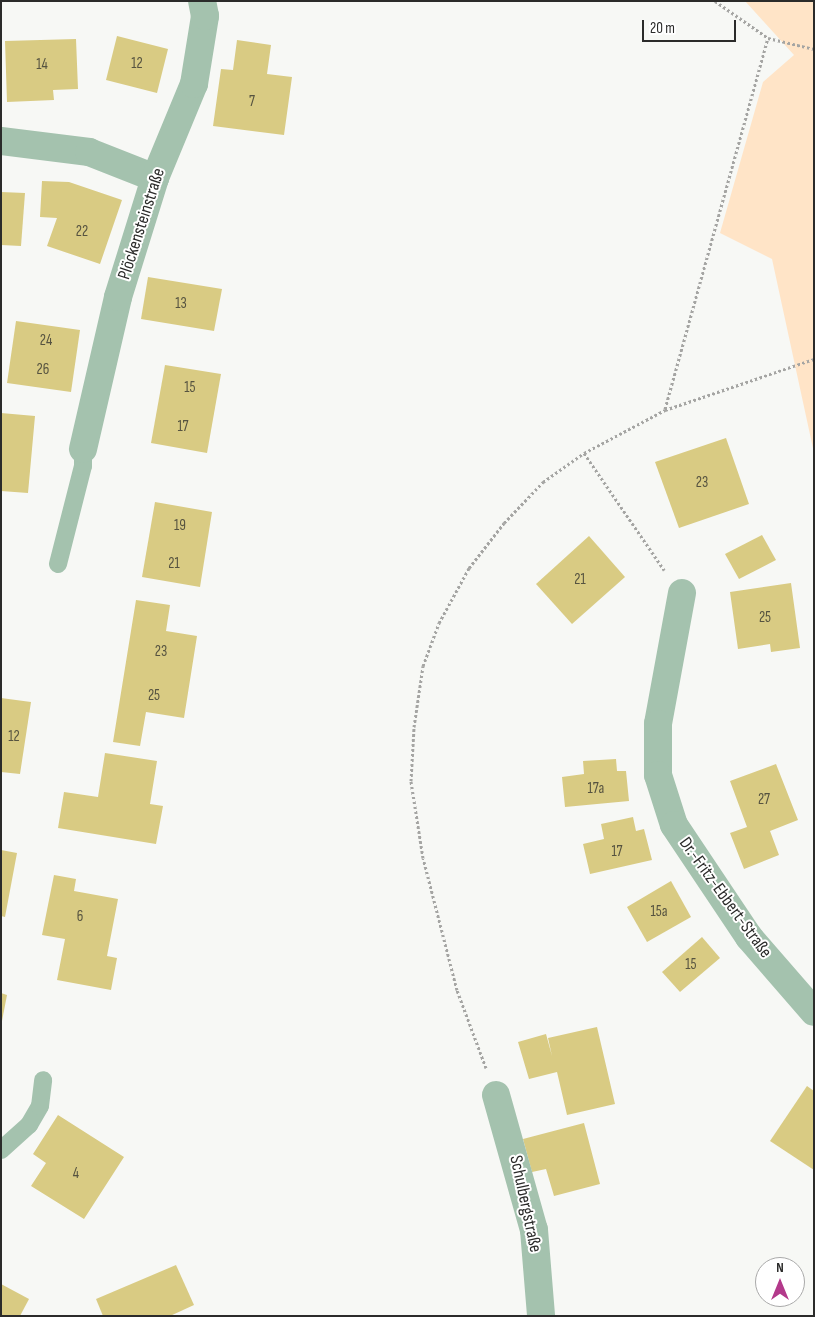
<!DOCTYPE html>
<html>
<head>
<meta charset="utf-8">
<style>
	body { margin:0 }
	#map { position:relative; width:815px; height:1317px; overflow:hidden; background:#f7f8f5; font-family:"Sofia Sans Condensed",sans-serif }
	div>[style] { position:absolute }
	.green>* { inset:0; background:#ffe4c7 }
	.building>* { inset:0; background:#d9cb83 }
	.path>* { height:3px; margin-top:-1.5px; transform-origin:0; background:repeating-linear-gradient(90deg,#a5a5a3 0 2.5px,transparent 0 5px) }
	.lane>* { height:18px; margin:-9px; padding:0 9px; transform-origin:9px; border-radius:9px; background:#a4c2ae }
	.street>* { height:28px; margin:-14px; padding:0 14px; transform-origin:14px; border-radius:14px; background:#a4c2ae }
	span { translate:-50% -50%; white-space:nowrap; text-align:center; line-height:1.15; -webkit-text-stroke:4px #fff; paint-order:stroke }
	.number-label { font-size:15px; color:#565340 }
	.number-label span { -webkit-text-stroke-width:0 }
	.street-label { font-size:18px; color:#2b2b2a }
	.frame { position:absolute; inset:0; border:2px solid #2b2b2a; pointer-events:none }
	.north { position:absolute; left:755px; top:1257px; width:50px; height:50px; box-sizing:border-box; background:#fff; border:1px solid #aaa; border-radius:50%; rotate:0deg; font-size:14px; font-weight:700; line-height:20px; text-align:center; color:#2b2b2a }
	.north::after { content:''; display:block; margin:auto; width:18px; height:22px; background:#b3398b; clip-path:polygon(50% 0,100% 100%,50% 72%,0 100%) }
	.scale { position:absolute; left:642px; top:20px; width:94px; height:22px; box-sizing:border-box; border:2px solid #2b2b2a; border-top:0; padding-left:6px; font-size:15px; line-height:18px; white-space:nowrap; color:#2b2b2a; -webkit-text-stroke:4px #fff; paint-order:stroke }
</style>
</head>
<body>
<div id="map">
	<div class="green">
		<i style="clip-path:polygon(745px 1px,814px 1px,814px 453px,772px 259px,720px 233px,763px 82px,794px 55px)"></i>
	</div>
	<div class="building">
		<i style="clip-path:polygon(117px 36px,168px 49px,157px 93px,106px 80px)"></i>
		<i style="clip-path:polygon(76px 39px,78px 89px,53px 90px,54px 100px,7px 102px,5px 41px)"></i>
		<i style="clip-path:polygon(237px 40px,271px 45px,267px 74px,292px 77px,284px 135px,213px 126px,221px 69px,233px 70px)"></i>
		<i style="clip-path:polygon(42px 181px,69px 182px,122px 200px,100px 264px,47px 246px,57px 218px,40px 217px)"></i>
		<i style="clip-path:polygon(1px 192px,25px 193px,21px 246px,1px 245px)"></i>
		<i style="clip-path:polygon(148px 277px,222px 289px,214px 331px,141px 319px)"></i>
		<i style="clip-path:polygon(16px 321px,80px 330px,71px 392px,7px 383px)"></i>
		<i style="clip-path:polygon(165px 365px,221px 374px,207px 453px,151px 443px)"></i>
		<i style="clip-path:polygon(1px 413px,35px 416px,28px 493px,1px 491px)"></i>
		<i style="clip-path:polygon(726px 438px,749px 504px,679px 528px,655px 462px)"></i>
		<i style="clip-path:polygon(155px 502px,212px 512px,200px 587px,142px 577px)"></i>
		<i style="clip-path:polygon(762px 535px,776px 560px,739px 579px,725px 554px)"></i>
		<i style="clip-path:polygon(589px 536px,625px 577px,572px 624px,536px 584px)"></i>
		<i style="clip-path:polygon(791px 583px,800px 648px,771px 652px,770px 644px,738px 649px,730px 592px)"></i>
		<i style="clip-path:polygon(136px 600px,170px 605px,166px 631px,197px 636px,184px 718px,146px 712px,140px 746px,113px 742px)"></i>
		<i style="clip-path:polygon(1px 698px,31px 702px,20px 774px,1px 772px)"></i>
		<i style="clip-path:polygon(105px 753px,157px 761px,150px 804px,163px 806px,156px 844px,58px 828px,64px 792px,98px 797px)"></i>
		<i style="clip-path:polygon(616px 759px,617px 771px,626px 771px,629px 801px,565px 807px,562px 777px,584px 774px,583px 761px)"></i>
		<i style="clip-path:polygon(776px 764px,798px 820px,770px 831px,779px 855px,744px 869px,730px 833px,747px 827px,730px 781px)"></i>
		<i style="clip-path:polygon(633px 817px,636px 831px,644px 829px,652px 860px,590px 874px,583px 844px,604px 839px,601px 824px)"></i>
		<i style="clip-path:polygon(1px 850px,17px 853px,5px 917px,1px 916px)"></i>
		<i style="clip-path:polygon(54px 875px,76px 879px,74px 891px,118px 899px,107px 956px,117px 958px,111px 990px,57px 980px,65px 939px,42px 935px)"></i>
		<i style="clip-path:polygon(671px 881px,691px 917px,647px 942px,627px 907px)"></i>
		<i style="clip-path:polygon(702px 937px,720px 958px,680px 992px,662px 972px)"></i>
		<i style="clip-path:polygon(1px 993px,7px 995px,2px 1021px,1px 1021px)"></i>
		<i style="clip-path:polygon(597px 1027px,615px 1104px,567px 1115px,557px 1072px,529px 1079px,518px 1042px,546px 1034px,552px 1056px,548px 1038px)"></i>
		<i style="clip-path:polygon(807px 1086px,814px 1091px,814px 1170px,770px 1141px)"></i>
		<i style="clip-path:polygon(58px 1115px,124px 1157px,84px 1219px,31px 1186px,46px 1163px,33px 1154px)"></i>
		<i style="clip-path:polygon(584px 1123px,600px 1184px,554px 1196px,546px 1169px,532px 1172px,523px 1139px)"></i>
		<i style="clip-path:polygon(176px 1265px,194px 1305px,170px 1316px,103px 1316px,96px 1299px)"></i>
		<i style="clip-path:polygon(1px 1284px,29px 1299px,20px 1316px,1px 1316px)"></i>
	</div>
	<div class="path">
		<i style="left:715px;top:1px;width:65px;rotate:34.9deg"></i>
		<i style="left:768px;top:38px;width:47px;rotate:13.4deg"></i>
		<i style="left:665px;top:409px;width:385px;rotate:-74.5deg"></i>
		<i style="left:584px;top:453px;width:142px;rotate:55.6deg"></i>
		<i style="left:486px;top:1068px;width:83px;rotate:-110.4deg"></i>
		<i style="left:457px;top:990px;width:136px;rotate:-104.4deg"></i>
		<i style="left:423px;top:858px;width:78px;rotate:-98.9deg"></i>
		<i style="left:411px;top:781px;width:54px;rotate:-86.8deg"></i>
		<i style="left:414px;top:727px;width:62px;rotate:-81.6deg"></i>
		<i style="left:423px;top:666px;width:46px;rotate:-69.6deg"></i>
		<i style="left:439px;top:623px;width:63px;rotate:-61.4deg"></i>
		<i style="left:469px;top:568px;width:57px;rotate:-52.1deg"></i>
		<i style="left:504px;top:523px;width:57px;rotate:-46.4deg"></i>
		<i style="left:543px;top:482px;width:50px;rotate:-35.3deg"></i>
		<i style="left:584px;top:453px;width:92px;rotate:-28deg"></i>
		<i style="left:665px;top:410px;width:157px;rotate:-18.9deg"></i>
	</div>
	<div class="lane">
		<i style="left:58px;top:564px;width:101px;rotate:-75.7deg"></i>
		<i style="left:83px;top:466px;width:17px;rotate:-90deg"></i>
		<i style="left:1px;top:1150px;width:38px;rotate:-42deg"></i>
		<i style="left:29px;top:1125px;width:22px;rotate:-60deg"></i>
		<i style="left:40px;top:1106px;width:26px;rotate:-83deg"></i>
	</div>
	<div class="street">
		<i style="left:1px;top:141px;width:89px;rotate:7.1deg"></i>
		<i style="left:89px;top:152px;width:71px;rotate:21.5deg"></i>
		<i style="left:83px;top:449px;width:156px;rotate:-77deg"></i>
		<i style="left:118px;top:297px;width:125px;rotate:-72.7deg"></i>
		<i style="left:155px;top:178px;width:102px;rotate:-67.5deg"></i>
		<i style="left:194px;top:84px;width:69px;rotate:-80.8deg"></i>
		<i style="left:205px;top:16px;width:15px;rotate:-101deg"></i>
		<i style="left:682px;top:593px;width:133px;rotate:100.4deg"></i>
		<i style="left:658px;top:724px;width:51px;rotate:90deg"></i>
		<i style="left:658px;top:775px;width:52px;rotate:72.3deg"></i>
		<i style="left:674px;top:825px;width:135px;rotate:56.2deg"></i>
		<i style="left:749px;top:937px;width:99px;rotate:49.1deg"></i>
		<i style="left:496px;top:1095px;width:140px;rotate:74.3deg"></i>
		<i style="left:534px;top:1230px;width:86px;rotate:85.3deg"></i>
	</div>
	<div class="number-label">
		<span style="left:137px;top:64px">12</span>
		<span style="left:42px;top:65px">14</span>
		<span style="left:252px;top:102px">7</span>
		<span style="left:82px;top:232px">22</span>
		<span style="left:181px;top:304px">13</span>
		<span style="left:46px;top:341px">24</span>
		<span style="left:43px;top:370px">26</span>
		<span style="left:190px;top:388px">15</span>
		<span style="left:183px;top:427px">17</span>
		<span style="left:702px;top:483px">23</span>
		<span style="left:180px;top:526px">19</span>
		<span style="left:174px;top:564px">21</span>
		<span style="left:580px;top:580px">21</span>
		<span style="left:765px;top:618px">25</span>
		<span style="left:161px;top:652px">23</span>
		<span style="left:154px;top:696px">25</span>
		<span style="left:14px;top:737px">12</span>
		<span style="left:596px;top:789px">17a</span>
		<span style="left:764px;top:800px">27</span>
		<span style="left:617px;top:852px">17</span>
		<span style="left:659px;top:912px">15a</span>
		<span style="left:80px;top:917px">6</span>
		<span style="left:691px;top:965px">15</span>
		<span style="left:76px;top:1174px">4</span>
	</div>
	<div class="street-label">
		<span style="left:142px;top:224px;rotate:-72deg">Plöckensteinstraße</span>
		<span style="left:725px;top:898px;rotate:54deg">Dr.-Fritz-Ebbert-Straße</span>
		<span style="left:525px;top:1204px;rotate:78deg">Schulbergstraße</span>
	</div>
	<div class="frame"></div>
	<div class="north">N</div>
	<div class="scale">20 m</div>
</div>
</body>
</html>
